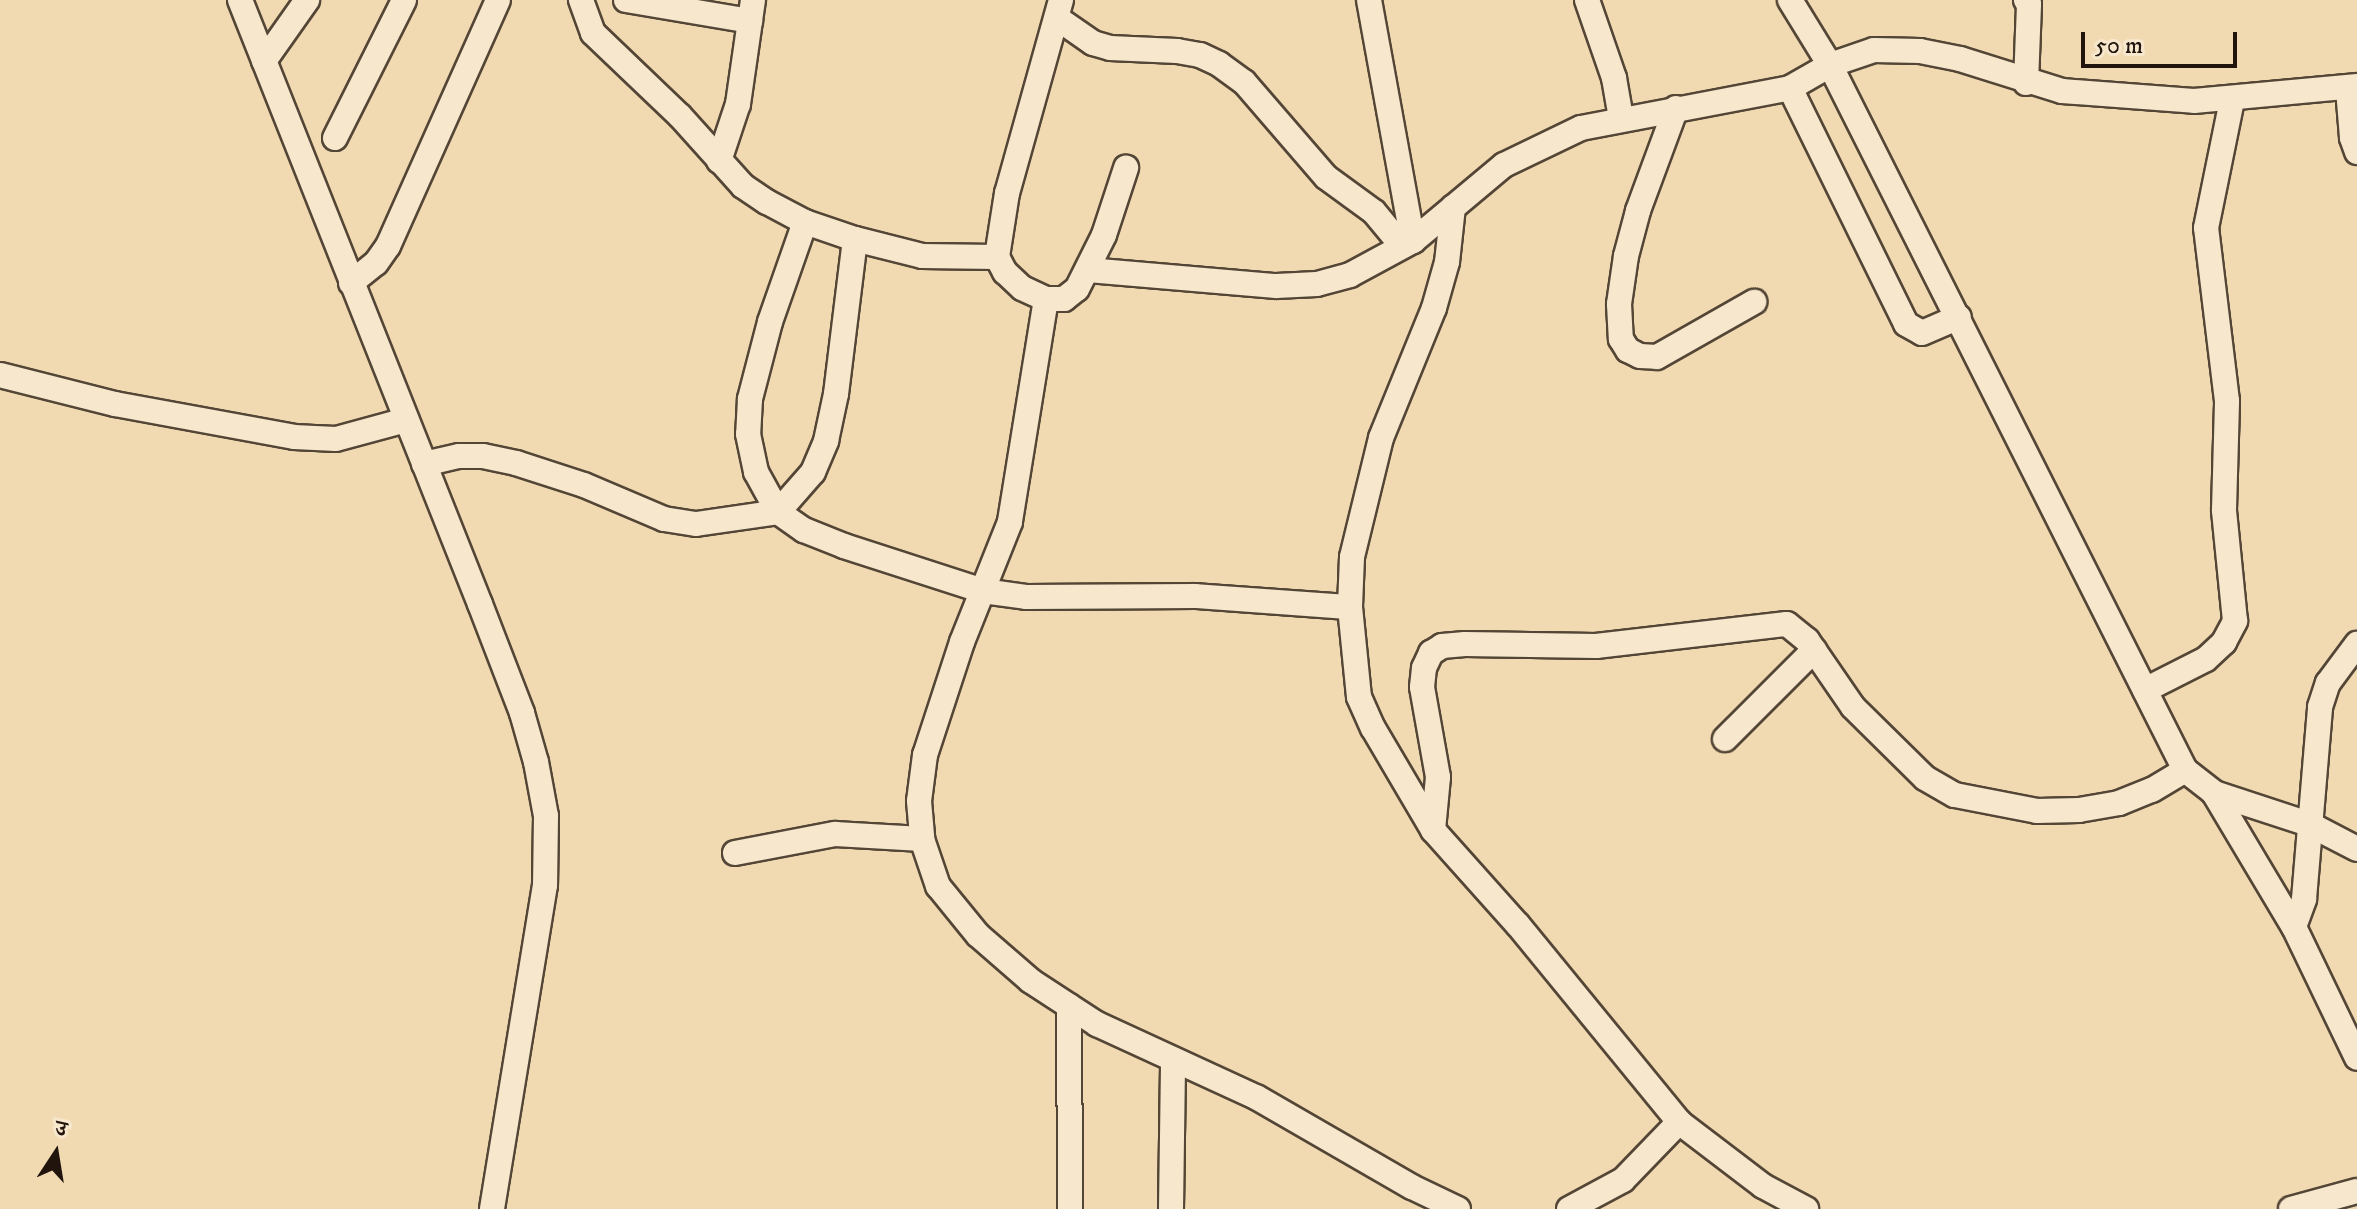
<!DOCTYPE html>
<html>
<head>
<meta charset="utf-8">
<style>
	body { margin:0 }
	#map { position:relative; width:2357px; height:1209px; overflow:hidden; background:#f1dab2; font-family:"IM FELL DW Pica","Noto Serif Devanagari",serif }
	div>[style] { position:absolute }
	.roads { filter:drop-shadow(2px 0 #544636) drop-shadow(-2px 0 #544636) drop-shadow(0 2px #544636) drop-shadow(0 -2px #544636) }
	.minor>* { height:24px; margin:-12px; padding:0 12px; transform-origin:12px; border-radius:12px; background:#f6e7cd }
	span { translate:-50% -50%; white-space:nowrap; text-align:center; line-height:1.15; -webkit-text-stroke:8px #f6e7cd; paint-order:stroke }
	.north { position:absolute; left:16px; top:1113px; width:80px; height:80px; -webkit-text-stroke:6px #f6e7cd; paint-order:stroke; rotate:12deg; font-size:22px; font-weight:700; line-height:32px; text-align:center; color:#20140d }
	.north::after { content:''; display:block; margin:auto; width:28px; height:36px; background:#20140d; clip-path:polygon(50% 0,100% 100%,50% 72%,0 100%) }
	.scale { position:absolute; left:2081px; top:32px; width:156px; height:36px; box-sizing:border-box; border:4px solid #20140d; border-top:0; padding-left:10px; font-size:24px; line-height:28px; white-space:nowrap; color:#20140d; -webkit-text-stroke:6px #f6e7cd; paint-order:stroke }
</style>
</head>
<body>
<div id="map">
	<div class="roads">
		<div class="minor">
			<i style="left:240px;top:0;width:650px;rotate:68.33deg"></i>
			<i style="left:480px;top:604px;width:117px;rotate:68.9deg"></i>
			<i style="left:522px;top:713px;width:51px;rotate:74.1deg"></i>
			<i style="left:536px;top:762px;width:55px;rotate:79.5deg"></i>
			<i style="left:546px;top:816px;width:69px;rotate:90.8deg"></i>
			<i style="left:545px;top:885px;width:328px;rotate:99.3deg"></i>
			<i style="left:581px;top:0;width:35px;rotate:70deg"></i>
			<i style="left:593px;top:33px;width:120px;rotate:43.7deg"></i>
			<i style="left:680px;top:116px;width:94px;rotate:48deg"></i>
			<i style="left:743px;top:186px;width:29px;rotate:34deg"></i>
			<i style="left:767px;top:202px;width:43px;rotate:27.8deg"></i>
			<i style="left:805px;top:222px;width:53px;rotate:18.8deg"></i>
			<i style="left:855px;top:239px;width:69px;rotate:14.2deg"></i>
			<i style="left:922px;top:256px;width:75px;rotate:0.8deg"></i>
			<i style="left:626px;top:0;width:126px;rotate:9.6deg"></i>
			<i style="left:1061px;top:0;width:200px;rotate:105.6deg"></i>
			<i style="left:1007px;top:193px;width:65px;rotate:98.9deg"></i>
			<i style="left:997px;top:257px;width:17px;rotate:62deg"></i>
			<i style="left:1005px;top:272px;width:23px;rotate:43deg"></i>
			<i style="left:1022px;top:288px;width:26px;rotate:25deg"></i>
			<i style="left:1046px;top:299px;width:18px"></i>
			<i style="left:1064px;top:299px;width:16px;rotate:-38deg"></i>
			<i style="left:1077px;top:289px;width:60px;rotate:-63.4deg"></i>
			<i style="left:1104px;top:235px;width:71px;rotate:-71.8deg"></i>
			<i style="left:1369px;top:0;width:245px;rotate:79.7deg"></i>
			<i style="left:1587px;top:0;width:83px;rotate:70.9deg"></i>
			<i style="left:1614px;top:78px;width:41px;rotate:80.1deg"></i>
			<i style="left:1790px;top:0;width:76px;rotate:58.4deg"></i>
			<i style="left:1830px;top:65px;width:789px;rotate:63.27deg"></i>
			<i style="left:2185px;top:770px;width:37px;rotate:38deg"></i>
			<i style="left:2214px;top:793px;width:100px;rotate:18.1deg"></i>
			<i style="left:2309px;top:824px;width:54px;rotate:27.5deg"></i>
			<i style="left:1057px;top:18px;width:44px;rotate:34.8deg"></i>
			<i style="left:1093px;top:43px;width:18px;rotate:16deg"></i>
			<i style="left:1110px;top:48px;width:67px;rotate:2.6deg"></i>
			<i style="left:1177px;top:51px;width:23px;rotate:10deg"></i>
			<i style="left:1200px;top:55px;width:21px;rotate:25deg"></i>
			<i style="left:1219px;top:64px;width:31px;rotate:36deg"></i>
			<i style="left:1244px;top:82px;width:125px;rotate:49.2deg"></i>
			<i style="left:1326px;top:177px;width:59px;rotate:36.1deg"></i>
			<i style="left:1374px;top:212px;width:44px;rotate:50.5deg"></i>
			<i style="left:264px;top:61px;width:75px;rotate:-54.8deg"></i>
			<i style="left:2026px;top:83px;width:79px;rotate:-87.8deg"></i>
			<i style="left:2029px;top:4px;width:5px;rotate:-127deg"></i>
			<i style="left:1790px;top:88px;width:263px;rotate:63.8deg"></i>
			<i style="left:1906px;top:324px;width:18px;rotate:29deg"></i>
			<i style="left:1922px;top:333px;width:40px;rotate:-23.4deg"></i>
			<i style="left:2348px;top:89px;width:49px;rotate:85.3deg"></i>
			<i style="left:2352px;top:138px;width:15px;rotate:70deg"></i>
			<i style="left:1676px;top:108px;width:110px;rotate:110.3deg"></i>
			<i style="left:1638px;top:211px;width:47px;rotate:104.9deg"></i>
			<i style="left:1626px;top:256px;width:49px;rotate:98.3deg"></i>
			<i style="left:1619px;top:304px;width:35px;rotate:87deg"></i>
			<i style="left:1621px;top:339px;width:13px;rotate:58deg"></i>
			<i style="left:1628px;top:350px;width:13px;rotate:27deg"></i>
			<i style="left:1640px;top:356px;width:17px;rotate:3deg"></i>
			<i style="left:1657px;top:357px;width:112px;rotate:-29.6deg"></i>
			<i style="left:335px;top:138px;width:154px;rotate:-63.4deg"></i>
			<i style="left:719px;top:161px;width:60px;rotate:-71.6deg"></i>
			<i style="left:738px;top:104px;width:105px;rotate:-81.8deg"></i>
			<i style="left:1453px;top:207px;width:55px;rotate:96.2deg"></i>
			<i style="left:1447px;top:262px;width:48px;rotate:105.8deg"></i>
			<i style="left:1434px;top:308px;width:140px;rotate:112.2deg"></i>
			<i style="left:1381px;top:438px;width:122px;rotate:103.7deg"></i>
			<i style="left:1352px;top:557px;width:50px;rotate:92.3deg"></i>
			<i style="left:1350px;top:607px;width:90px;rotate:84.3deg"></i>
			<i style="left:1359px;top:697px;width:34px;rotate:66deg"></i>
			<i style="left:1373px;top:728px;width:118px;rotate:59.5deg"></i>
			<i style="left:1433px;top:830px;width:127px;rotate:48.2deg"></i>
			<i style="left:1518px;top:925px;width:254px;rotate:50.7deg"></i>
			<i style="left:1679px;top:1122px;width:106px;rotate:37.3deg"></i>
			<i style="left:1763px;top:1186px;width:49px;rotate:28.1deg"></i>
			<i style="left:805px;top:222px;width:106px;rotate:109.3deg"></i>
			<i style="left:770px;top:322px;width:80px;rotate:104.6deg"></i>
			<i style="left:750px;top:399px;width:35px;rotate:93deg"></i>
			<i style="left:748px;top:434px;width:39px;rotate:78deg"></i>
			<i style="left:756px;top:472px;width:46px;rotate:61.2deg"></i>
			<i style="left:778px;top:512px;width:32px;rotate:35deg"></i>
			<i style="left:804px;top:530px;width:43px;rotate:21.8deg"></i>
			<i style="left:844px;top:546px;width:146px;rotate:17.9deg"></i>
			<i style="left:983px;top:591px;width:43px;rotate:7.9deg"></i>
			<i style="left:1026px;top:597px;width:169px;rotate:-0.3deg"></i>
			<i style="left:1195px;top:596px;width:155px;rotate:4.1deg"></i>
			<i style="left:1088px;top:270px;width:189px;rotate:4.9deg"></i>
			<i style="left:1276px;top:286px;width:41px;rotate:-2.8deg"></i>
			<i style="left:1317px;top:284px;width:34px;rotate:-15deg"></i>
			<i style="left:1350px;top:275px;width:72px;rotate:-28.4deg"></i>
			<i style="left:1413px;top:241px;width:119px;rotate:-39.9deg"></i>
			<i style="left:1504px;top:165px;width:85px;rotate:-25.7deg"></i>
			<i style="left:1581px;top:128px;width:213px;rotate:-10.8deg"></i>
			<i style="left:1790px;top:88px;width:46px;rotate:-29.9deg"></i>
			<i style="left:1830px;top:65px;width:46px;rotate:-18.8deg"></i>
			<i style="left:1874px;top:50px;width:46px;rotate:1.2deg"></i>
			<i style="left:1920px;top:51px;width:41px;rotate:11.3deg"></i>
			<i style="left:1960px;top:59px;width:107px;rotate:17.4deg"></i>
			<i style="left:2062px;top:91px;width:132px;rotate:4.3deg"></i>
			<i style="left:2194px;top:101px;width:164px;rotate:-5.3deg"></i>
			<i style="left:351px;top:283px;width:32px;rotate:-39deg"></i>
			<i style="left:376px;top:263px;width:21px;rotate:-55deg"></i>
			<i style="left:388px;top:246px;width:269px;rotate:-65.9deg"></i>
			<i style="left:1046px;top:299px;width:226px;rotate:99.2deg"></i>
			<i style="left:1010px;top:522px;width:129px;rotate:111.8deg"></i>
			<i style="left:962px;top:642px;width:119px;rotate:108.1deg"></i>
			<i style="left:925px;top:755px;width:46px;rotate:97.4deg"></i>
			<i style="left:919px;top:801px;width:38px;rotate:85deg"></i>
			<i style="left:922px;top:839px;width:50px;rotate:71.2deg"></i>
			<i style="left:938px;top:886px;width:63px;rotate:50.8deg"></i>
			<i style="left:978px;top:935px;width:70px;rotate:41deg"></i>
			<i style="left:1031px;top:981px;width:79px;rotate:33.1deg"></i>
			<i style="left:1097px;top:1024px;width:175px;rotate:24.7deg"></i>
			<i style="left:1256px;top:1097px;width:180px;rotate:30deg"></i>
			<i style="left:1412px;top:1187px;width:51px;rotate:25.6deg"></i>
			<i style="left:0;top:375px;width:119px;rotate:14.2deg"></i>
			<i style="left:115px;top:404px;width:182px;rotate:10.4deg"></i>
			<i style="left:294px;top:437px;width:42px;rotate:2.7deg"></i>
			<i style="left:336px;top:439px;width:73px;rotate:-15.2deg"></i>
			<i style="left:424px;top:464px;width:36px;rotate:-13deg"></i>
			<i style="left:459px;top:456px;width:24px"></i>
			<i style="left:483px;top:456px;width:34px;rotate:12deg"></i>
			<i style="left:516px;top:463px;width:71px;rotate:17.9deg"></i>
			<i style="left:584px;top:485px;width:87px;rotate:23deg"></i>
			<i style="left:664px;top:519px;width:32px;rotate:9deg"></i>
			<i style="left:696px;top:524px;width:83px;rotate:-8.3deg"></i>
			<i style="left:778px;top:512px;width:53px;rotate:-48.8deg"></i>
			<i style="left:813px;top:472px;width:34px;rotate:-67deg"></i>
			<i style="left:826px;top:441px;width:48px;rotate:-78deg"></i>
			<i style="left:836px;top:394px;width:156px;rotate:-83deg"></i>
			<i style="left:2145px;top:690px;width:68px;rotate:-26.9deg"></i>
			<i style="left:2206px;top:659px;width:25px;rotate:-43deg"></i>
			<i style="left:2224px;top:642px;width:24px;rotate:-62deg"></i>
			<i style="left:2235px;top:621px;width:112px;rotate:-95.7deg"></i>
			<i style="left:2224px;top:510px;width:109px;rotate:-88.4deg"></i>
			<i style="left:2227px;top:401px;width:174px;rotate:-96.9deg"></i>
			<i style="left:2206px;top:228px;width:131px;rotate:-78.5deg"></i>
			<i style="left:1725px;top:739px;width:126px;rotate:-45deg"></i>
			<i style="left:2214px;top:793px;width:156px;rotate:59.2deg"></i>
			<i style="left:2294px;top:927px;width:145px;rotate:64.3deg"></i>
			<i style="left:1433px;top:830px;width:53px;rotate:-84.6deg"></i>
			<i style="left:1438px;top:777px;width:91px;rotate:-100.1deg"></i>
			<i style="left:1422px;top:687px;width:19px;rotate:-84deg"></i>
			<i style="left:1424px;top:668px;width:17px;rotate:-65deg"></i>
			<i style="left:1431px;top:653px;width:13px;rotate:-32deg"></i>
			<i style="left:1442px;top:646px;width:23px;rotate:-5deg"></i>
			<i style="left:1465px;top:644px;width:131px;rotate:0.9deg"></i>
			<i style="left:1596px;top:646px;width:192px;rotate:-6.6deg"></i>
			<i style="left:1787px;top:624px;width:26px;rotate:39deg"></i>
			<i style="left:1807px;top:640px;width:81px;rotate:55.5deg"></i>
			<i style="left:1853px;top:707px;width:101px;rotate:44.6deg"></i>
			<i style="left:1925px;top:778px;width:34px;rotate:30deg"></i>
			<i style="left:1955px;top:795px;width:84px;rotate:11deg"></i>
			<i style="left:2037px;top:811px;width:42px;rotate:-1.4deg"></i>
			<i style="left:2079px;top:810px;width:41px;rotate:-9.9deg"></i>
			<i style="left:2119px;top:803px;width:35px;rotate:-22deg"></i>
			<i style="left:2152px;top:790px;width:39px;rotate:-31deg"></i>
			<i style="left:735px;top:853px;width:102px;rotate:-10.8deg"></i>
			<i style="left:835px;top:834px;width:87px;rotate:3.3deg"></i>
			<i style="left:2294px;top:927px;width:30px;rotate:-70deg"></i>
			<i style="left:2304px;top:899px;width:193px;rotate:-85.2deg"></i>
			<i style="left:2320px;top:707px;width:25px;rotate:-72deg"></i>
			<i style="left:2328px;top:683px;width:49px;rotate:-53.4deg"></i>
			<i style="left:1069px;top:1006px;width:203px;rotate:89.7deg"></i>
			<i style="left:1171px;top:1209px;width:147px;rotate:-89.2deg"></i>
			<i style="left:1569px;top:1209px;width:61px;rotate:-28.2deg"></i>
			<i style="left:1623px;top:1180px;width:81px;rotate:-46deg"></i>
			<i style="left:2291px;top:1209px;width:68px;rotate:-15.3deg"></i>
		</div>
	</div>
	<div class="north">उ</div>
	<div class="scale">50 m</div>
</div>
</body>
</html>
